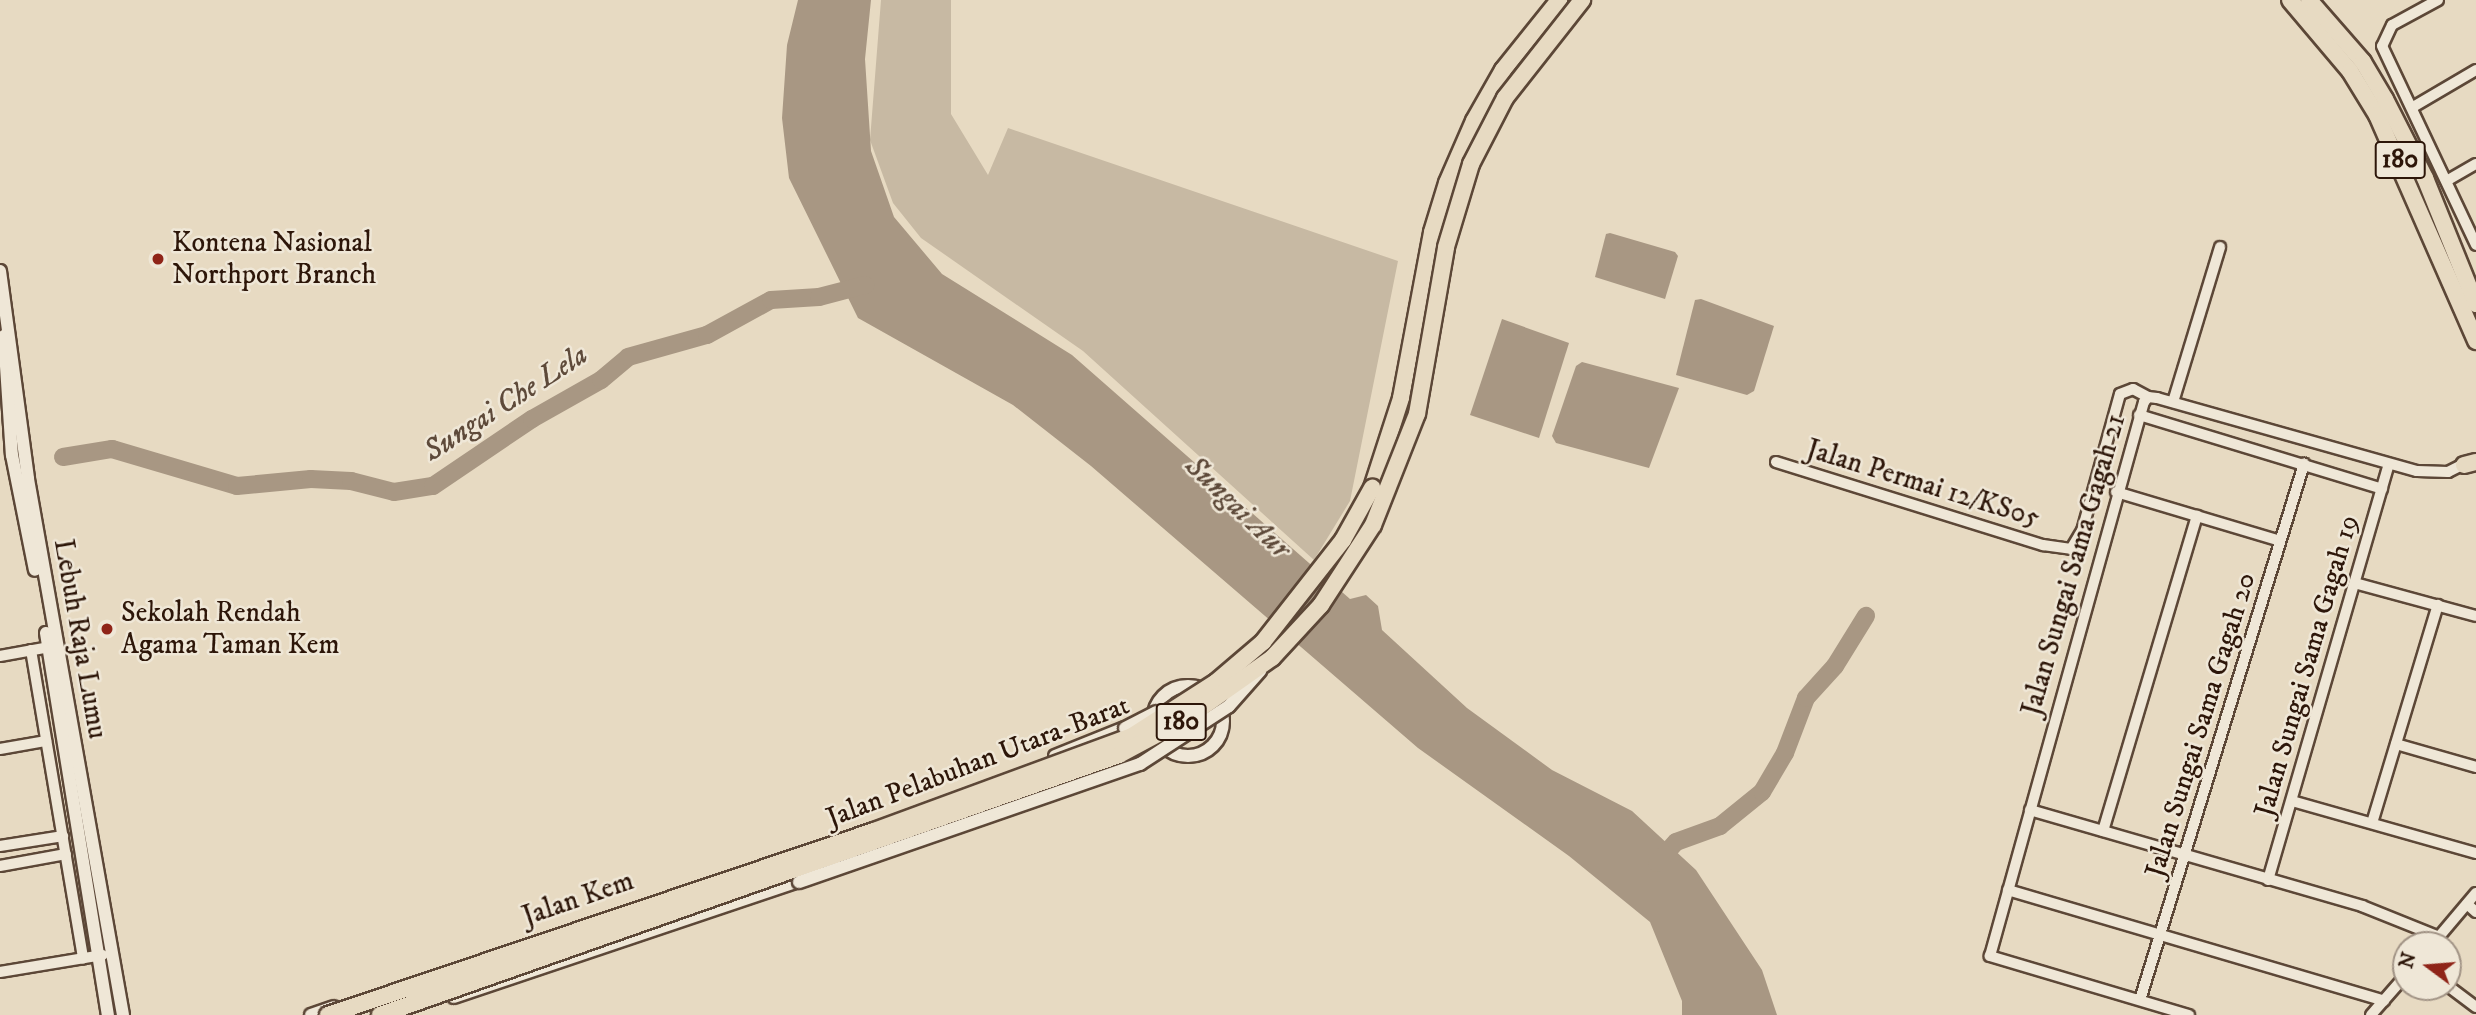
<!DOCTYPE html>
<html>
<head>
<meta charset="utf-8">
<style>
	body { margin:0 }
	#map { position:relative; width:2476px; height:1015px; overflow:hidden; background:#e7dac2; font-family:"IM FELL DW Pica",serif }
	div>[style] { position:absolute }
	.green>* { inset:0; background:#c7b9a3 }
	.water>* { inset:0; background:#a89783 }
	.river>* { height:18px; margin:-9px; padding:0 9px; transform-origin:9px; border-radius:9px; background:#a89783 }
	.roads { filter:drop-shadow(2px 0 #5c4737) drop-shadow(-2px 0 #5c4737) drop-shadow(0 2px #5c4737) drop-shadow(0 -2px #5c4737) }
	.minor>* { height:10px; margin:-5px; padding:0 5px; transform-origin:5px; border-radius:5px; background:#efe7d7 }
	.tertiary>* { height:12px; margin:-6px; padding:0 6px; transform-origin:6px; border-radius:6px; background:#efe7d7 }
	.tertiary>.ring { margin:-6px; padding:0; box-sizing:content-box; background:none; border:12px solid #efe7d7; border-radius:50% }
	.primary>* { height:16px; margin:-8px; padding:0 8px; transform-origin:8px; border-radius:8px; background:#e7dac2 }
	.bridges { filter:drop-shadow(2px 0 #5c4737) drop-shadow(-2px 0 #5c4737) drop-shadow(0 2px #5c4737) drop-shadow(0 -2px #5c4737) }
	.tertiary-bridge>* { height:12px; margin:-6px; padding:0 6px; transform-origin:6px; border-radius:6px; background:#efe7d7 }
	.primary-bridge>* { height:16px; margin:-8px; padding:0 8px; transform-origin:8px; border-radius:8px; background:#e7dac2 }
	.dots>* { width:19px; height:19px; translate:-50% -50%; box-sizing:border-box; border:4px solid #efe7d7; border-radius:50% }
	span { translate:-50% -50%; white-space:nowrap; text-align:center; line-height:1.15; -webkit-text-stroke:5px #efe7d7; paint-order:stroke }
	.shield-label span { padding:2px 5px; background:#efe7d7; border:2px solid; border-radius:5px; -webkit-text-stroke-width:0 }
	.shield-label { font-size:26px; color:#2d1609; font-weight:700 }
	.poi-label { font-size:28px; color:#2d1609 }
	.left { translate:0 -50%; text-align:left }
	.street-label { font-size:28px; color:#2d1609 }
	.water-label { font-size:30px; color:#5e4a3a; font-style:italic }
	.north { position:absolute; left:2392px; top:931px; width:70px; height:70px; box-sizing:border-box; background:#efe7d7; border:2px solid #a19385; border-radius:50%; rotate:286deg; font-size:19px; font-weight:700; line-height:28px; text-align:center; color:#2d1609 }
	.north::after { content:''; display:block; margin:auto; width:24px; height:32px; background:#8f2418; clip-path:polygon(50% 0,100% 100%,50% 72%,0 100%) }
</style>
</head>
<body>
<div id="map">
	<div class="green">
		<i style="clip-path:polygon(881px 0,951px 0,951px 114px,988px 175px,1008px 128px,1398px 261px,1350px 501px,1314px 560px,1083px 351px,921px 238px,893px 203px,870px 140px)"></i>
	</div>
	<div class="water">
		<i style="clip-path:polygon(798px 0,871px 0,865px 59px,871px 151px,894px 217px,942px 274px,1072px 355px,1350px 599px,1366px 595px,1378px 606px,1382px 630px,1467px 708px,1552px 770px,1632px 811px,1696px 870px,1762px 970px,1777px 1015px,1682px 1015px,1682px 1001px,1650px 922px,1569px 856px,1418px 748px,1091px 466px,1013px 405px,858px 318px,789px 178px,782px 118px,787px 45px)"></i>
		<i style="clip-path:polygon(1610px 233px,1675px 252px,1678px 256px,1665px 299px,1595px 277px,1606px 234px)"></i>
		<i style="clip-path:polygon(1701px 299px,1774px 326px,1754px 391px,1747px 395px,1676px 375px,1695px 300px)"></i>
		<i style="clip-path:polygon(1502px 319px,1569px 343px,1539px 438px,1470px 415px)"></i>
		<i style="clip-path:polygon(1582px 362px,1679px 388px,1649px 468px,1556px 443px,1552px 436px,1576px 366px)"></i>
	</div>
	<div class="river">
		<i style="left:63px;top:457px;width:50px;rotate:-9.3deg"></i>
		<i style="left:112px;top:449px;width:130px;rotate:16.5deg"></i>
		<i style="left:237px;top:486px;width:74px;rotate:-5.4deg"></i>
		<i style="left:311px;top:479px;width:40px;rotate:2.9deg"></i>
		<i style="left:351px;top:481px;width:44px;rotate:14.3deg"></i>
		<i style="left:394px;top:492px;width:39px;rotate:-9deg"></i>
		<i style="left:433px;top:486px;width:120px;rotate:-34.1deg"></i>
		<i style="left:532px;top:419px;width:79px;rotate:-29.5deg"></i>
		<i style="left:601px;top:380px;width:35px;rotate:-40deg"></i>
		<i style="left:628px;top:357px;width:82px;rotate:-15.6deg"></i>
		<i style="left:707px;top:335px;width:73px;rotate:-28.7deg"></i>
		<i style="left:771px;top:300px;width:48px;rotate:-3.6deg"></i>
		<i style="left:819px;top:297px;width:48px;rotate:-14.6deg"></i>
		<i style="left:1657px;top:863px;width:28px;rotate:-48deg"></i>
		<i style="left:1676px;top:842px;width:47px;rotate:-20deg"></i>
		<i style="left:1720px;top:826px;width:54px;rotate:-39deg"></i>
		<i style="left:1762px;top:792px;width:45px;rotate:-59.5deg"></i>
		<i style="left:1785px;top:753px;width:59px;rotate:-69.1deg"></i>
		<i style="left:1806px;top:698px;width:43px;rotate:-47.8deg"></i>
		<i style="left:1835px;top:666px;width:59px;rotate:-58.2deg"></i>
	</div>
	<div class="roads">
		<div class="minor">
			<i style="left:2438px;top:0;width:52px;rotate:151.5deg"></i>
			<i style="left:2392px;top:25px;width:23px;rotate:115deg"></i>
			<i style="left:2382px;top:46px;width:220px;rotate:64.7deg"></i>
			<i style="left:2413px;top:107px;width:73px;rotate:-30.4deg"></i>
			<i style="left:2448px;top:180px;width:32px;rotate:-30deg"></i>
			<i style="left:2173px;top:402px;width:162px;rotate:-73.1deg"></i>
			<i style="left:2139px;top:415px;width:254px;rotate:16.9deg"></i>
			<i style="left:1776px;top:462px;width:280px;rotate:17.3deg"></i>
			<i style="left:2043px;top:545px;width:28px;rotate:8deg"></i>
			<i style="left:2071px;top:549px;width:21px;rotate:-59deg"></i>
			<i style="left:2082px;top:531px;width:142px;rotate:-74.5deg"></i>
			<i style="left:2120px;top:394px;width:14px;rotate:-21deg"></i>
			<i style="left:2133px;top:389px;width:17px;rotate:28deg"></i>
			<i style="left:2116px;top:492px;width:171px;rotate:16.6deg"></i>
			<i style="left:2358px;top:584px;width:122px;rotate:15.2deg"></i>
			<i style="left:31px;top:650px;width:313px;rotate:80.4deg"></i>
			<i style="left:0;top:656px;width:56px;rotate:-10.3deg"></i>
			<i style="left:2396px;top:744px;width:83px;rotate:16deg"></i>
			<i style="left:0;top:749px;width:47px;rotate:-9.9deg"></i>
			<i style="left:2292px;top:801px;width:191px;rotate:15.8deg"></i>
			<i style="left:2030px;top:810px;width:346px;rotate:16.1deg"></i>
			<i style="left:2362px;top:906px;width:83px;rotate:21.9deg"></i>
			<i style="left:2372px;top:823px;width:228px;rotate:-73.2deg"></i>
			<i style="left:2103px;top:831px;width:329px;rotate:-73.4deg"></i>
			<i style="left:0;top:846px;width:64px;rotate:-9deg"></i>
			<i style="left:0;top:866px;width:67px;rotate:-10.3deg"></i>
			<i style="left:2268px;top:880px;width:433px;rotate:-73.8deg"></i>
			<i style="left:2008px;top:890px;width:392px;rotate:16.4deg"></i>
			<i style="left:2467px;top:904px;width:12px;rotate:42deg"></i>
			<i style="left:2432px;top:945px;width:68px;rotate:-49.8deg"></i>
			<i style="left:0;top:972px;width:104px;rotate:-9.4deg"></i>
			<i style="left:2448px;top:986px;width:35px;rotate:37deg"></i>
			<i style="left:2140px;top:1000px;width:561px;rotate:-72.99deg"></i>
			<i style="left:2189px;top:1015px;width:208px;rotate:-163.5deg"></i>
			<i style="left:1990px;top:956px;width:575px;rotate:-74.47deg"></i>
			<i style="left:2144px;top:402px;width:6px;rotate:-51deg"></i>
			<i style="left:2148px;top:397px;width:9px;rotate:6deg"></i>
			<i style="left:2157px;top:398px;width:270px;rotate:15.7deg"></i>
			<i style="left:2417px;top:471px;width:31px;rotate:2deg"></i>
			<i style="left:2448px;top:472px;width:20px;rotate:-27deg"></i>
			<i style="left:2371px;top:1015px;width:53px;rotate:-48.8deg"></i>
		</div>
		<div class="tertiary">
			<i style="left:0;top:271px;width:210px;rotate:82.3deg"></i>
			<i style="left:28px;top:479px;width:544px;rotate:79.95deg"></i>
			<i style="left:4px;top:336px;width:119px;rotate:86.2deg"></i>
			<i style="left:12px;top:455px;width:117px;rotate:78.7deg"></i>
			<i style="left:46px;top:633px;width:387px;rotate:80.8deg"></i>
			<i class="ring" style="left:1153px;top:686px;width:58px;height:58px"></i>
			<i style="left:1055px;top:756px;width:75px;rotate:-21.8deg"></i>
			<i style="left:1097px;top:771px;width:70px;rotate:-23.6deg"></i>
			<i style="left:883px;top:847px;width:48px;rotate:-20.7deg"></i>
			<i style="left:454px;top:997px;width:373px;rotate:-18.6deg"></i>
			<i style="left:311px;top:1015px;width:24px;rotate:-19deg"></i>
		</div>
		<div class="primary">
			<i style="left:2290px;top:0;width:93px;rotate:49.8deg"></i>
			<i style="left:2350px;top:71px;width:52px;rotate:58.5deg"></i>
			<i style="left:2377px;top:115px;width:247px;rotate:66.3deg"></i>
			<i style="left:2309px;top:0;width:82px;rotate:48.9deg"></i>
			<i style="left:2363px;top:62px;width:43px;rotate:59.3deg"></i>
			<i style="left:2385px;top:99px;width:89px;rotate:63.1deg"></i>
			<i style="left:2425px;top:178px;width:136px;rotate:68deg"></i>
			<i style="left:2464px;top:465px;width:12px;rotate:-14deg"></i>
			<i style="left:1372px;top:488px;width:95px;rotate:-72.1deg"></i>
			<i style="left:1401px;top:398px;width:169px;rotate:-79.4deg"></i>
			<i style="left:1432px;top:232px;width:51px;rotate:-73deg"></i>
			<i style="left:1447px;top:183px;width:68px;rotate:-66.5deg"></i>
			<i style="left:1474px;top:121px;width:59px;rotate:-60.4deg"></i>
			<i style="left:1503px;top:70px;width:90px;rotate:-51.3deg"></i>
		</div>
	</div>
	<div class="bridges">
		<div class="tertiary-bridge">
			<i style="left:1125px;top:728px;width:35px;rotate:-27deg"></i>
			<i style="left:799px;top:882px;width:361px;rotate:-19.1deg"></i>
			<i style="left:1140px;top:764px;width:106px;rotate:-33.1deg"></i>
			<i style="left:1229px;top:706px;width:47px;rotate:-48.5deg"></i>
		</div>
		<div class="primary-bridge">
			<i style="left:328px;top:1015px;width:576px;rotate:-18.62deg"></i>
			<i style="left:874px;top:831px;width:275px;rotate:-20.2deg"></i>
			<i style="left:1132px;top:736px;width:100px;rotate:-32.7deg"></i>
			<i style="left:1216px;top:682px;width:62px;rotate:-40.4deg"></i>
			<i style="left:1263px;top:642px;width:130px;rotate:-51.9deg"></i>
			<i style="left:1343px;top:540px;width:60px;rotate:-60.9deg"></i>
			<i style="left:380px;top:1015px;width:783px;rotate:-19.38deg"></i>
			<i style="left:1119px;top:755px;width:74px;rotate:-28.3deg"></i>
			<i style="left:1184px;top:720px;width:108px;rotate:-35.2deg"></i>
			<i style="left:1272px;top:658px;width:72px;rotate:-47.2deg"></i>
			<i style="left:1321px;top:605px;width:95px;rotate:-57deg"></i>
			<i style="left:1373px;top:525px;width:119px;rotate:-68.4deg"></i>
			<i style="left:1417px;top:414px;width:169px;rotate:-80.1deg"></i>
			<i style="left:1446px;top:247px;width:87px;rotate:-73.2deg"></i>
			<i style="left:1471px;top:164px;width:74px;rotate:-62.7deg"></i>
			<i style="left:1505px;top:98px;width:125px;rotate:-51.8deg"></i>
		</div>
	</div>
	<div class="dots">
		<i style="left:158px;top:259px;background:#8f2418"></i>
		<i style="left:107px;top:629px;background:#8f2418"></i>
	</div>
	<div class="shield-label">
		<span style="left:2400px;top:160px">180</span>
		<span style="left:1181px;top:722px">180</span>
	</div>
	<div class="poi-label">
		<span class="left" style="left:172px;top:259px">Kontena Nasional<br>Northport Branch</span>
		<span class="left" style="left:121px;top:629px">Sekolah Rendah<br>Agama Taman Kem</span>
	</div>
	<div class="street-label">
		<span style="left:1923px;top:484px;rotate:17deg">Jalan Permai 12/KS05</span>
		<span style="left:2074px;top:565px;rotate:-74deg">Jalan Sungai Sama Gagah 21</span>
		<span style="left:80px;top:639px;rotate:80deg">Lebuh Raja Lumu</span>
		<span style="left:2307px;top:666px;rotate:-74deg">Jalan Sungai Sama Gagah 19</span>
		<span style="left:2201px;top:725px;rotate:-73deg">Jalan Sungai Sama Gagah 20</span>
		<span style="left:978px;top:762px;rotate:-21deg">Jalan Pelabuhan Utara-Barat</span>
		<span style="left:578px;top:899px;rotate:-19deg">Jalan Kem</span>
	</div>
	<div class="water-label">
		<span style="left:506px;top:404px;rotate:-33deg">Sungai Che Lela</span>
		<span style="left:1237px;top:508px;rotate:44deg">Sungai Aur</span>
	</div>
	<div class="north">N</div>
</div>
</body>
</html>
